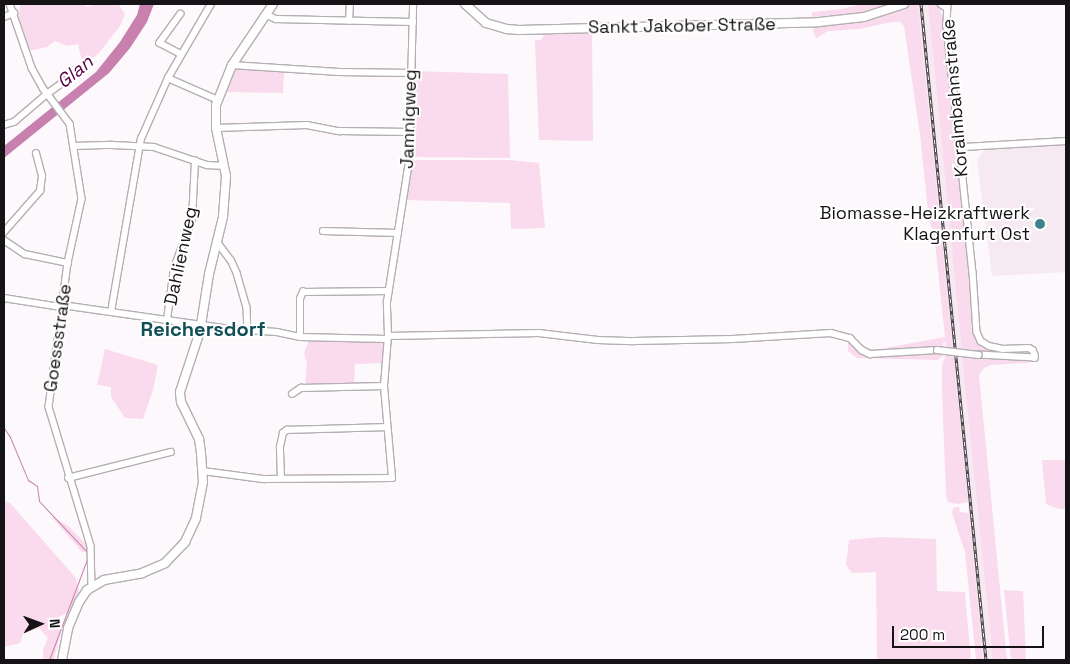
<!DOCTYPE html>
<html>
<head>
<meta charset="utf-8">
<style>
	body { margin:0 }
	#map { position:relative; width:1070px; height:664px; overflow:hidden; background:#fdf8fb; font-family:"Space Grotesk",sans-serif }
	div>[style] { position:absolute }
	.built>* { inset:0; background:#f6e9f1 }
	.green>* { inset:0; background:#f9dbed }
	.water>* { inset:0; background:#c880ae }
	.stream>* { height:1px; margin:-0.5px; padding:0 0.5px; transform-origin:0.5px; border-radius:0.5px; background:#c880ae }
	.roads { filter:drop-shadow(1px 0 #b4afb2) drop-shadow(-1px 0 #b4afb2) drop-shadow(0 1px #b4afb2) drop-shadow(0 -1px #b4afb2) }
	.minor>* { height:5.5px; margin:-2.75px; padding:0 2.75px; transform-origin:2.75px; border-radius:2.75px; background:#fff }
	.major>* { height:8px; margin:-4px; padding:0 4px; transform-origin:4px; border-radius:4px; background:#fff }
	.rail>* { height:3px; margin-top:-1.5px; transform-origin:0; background:repeating-linear-gradient(90deg,#fff 0 4px,#403e40 0 8px); box-sizing:border-box; border-block:1px solid #403e40 }
	.bridges { filter:drop-shadow(1px 0 #b4afb2) drop-shadow(-1px 0 #b4afb2) drop-shadow(0 1px #b4afb2) drop-shadow(0 -1px #b4afb2) }
	.minor-bridge>* { height:5.5px; margin:-2.75px; padding:0 2.75px; transform-origin:2.75px; border-radius:2.75px; background:#fff }
	.dots>* { width:14px; height:14px; translate:-50% -50%; box-sizing:border-box; border:2px solid #fff; border-radius:50% }
	span { translate:-50% -50%; white-space:nowrap; text-align:center; line-height:1.15; -webkit-text-stroke:4px #fff; paint-order:stroke }
	.street-label { font-size:18px; color:#151315 }
	.poi-label { font-size:18px; color:#151315 }
	.right { translate:-100% -50%; text-align:right }
	.water-label { font-size:19px; color:#590044; font-style:italic }
	.quarter-label { font-size:20px; color:#124e56; font-weight:700 }
	.frame { position:absolute; inset:0; border:5px solid #151315; pointer-events:none }
	.north { position:absolute; left:15px; top:599px; width:50px; height:50px; -webkit-text-stroke:4px #fff; paint-order:stroke; rotate:88deg; font-size:14px; font-weight:700; line-height:20px; text-align:center; color:#151315 }
	.north::after { content:''; display:block; margin:auto; width:18px; height:22px; background:#151315; clip-path:polygon(50% 0,100% 100%,50% 72%,0 100%) }
	.scale { position:absolute; left:892px; top:626px; width:152px; height:22px; box-sizing:border-box; border:2px solid #151315; border-top:0; padding-left:6px; font-size:15px; line-height:18px; white-space:nowrap; color:#151315; -webkit-text-stroke:4px #fff; paint-order:stroke }
</style>
</head>
<body>
<div id="map">
	<div class="built">
		<i style="clip-path:polygon(918px 4px,928px 4px,993px 660px,983px 660px)"></i>
		<i style="clip-path:polygon(1066px 144px,1066px 272px,992px 276px,977px 159px,986px 148px)"></i>
	</div>
	<div class="green">
		<i style="clip-path:polygon(20px 4px,84px 4px,86px 7px,95px 4px,118px 4px,125px 14px,120px 26px,99px 53px,83px 65px,78px 44px,67px 46px,55px 41px,47px 47px,29px 51px,19px 19px)"></i>
		<i style="clip-path:polygon(861px 4px,891px 4px,859px 13px,812px 17px,812px 12px,842px 9px)"></i>
		<i style="clip-path:polygon(913px 4px,918px 4px,968px 502px,957px 504px,948px 502px,946px 496px,942px 389px,942px 365px,946px 354px,945px 342px,943px 343px,943px 349px,885px 353px,867px 351px,849px 335px,832px 330px,848px 333px,864px 347px,874px 350px,945px 337px,934px 233px,929px 220px,920px 135px,904px 26px,900px 22px,892px 22px,860px 29px,828px 31px,816px 38px,813px 31px,815px 25px,864px 20px,899px 10px)"></i>
		<i style="clip-path:polygon(928px 4px,938px 4px,945px 24px,971px 274px,975px 335px,980px 343px,1027px 350px,1032px 354px,1030px 356px,962px 351px)"></i>
		<i style="clip-path:polygon(592px 33px,593px 141px,539px 140px,535px 40px,541px 40px,545px 34px)"></i>
		<i style="clip-path:polygon(234px 68px,284px 71px,283px 93px,224px 92px)"></i>
		<i style="clip-path:polygon(415px 71px,508px 74px,510px 158px,413px 157px)"></i>
		<i style="clip-path:polygon(413px 160px,510px 160px,539px 163px,545px 228px,511px 229px,510px 203px,406px 200px)"></i>
		<i style="clip-path:polygon(309px 341px,381px 341px,385px 344px,383px 363px,355px 364px,354px 385px,305px 386px,307px 364px,304px 353px)"></i>
		<i style="clip-path:polygon(848px 342px,863px 352px,917px 351px,944px 353px,943px 356px,938px 360px,857px 358px,848px 351px)"></i>
		<i style="clip-path:polygon(105px 349px,158px 365px,153px 390px,143px 419px,125px 418px,111px 397px,111px 387px,97px 385px)"></i>
		<i style="clip-path:polygon(962px 355px,1030px 361px,1027px 363px,990px 365px,983px 369px,979px 375px,1007px 660px,993px 660px)"></i>
		<i style="clip-path:polygon(1042px 460px,1066px 460px,1066px 509px,1059px 509px,1046px 504px)"></i>
		<i style="clip-path:polygon(4px 501px,10px 503px,76px 578px,79px 594px,67px 613px,59px 617px,58px 623px,61px 630px,54px 660px,43px 660px,43px 650px,48px 638px,39px 628px,23px 634px,20px 643px,4px 647px)"></i>
		<i style="clip-path:polygon(959px 507px,960px 512px,969px 513px,983px 660px,976px 660px,965px 552px,952px 513px,953px 508px)"></i>
		<i style="clip-path:polygon(51px 516px,67px 525px,88px 546px,88px 551px,82px 552px)"></i>
		<i style="clip-path:polygon(879px 537px,936px 539px,937px 591px,965px 592px,971px 660px,877px 660px,876px 572px,852px 573px,846px 565px,849px 540px)"></i>
		<i style="clip-path:polygon(1004px 590px,1023px 591px,1026px 660px,1011px 660px)"></i>
	</div>
	<div class="water">
		<i style="clip-path:polygon(140px 4px,154px 4px,147px 22px,130px 48px,109px 73px,4px 158px,4px 146px,96px 72px,120px 42px,137px 15px)"></i>
	</div>
	<div class="stream">
		<i style="left:4px;top:428px;width:11px;rotate:56deg"></i>
		<i style="left:10px;top:437px;width:47px;rotate:67.3deg"></i>
		<i style="left:28px;top:480px;width:11px;rotate:34deg"></i>
		<i style="left:37px;top:486px;width:15px;rotate:82deg"></i>
		<i style="left:39px;top:501px;width:73px;rotate:46.7deg"></i>
		<i style="left:89px;top:554px;width:113px;rotate:110.7deg"></i>
	</div>
	<div class="roads">
		<div class="minor">
			<i style="left:10px;top:4px;width:68px;rotate:71deg"></i>
			<i style="left:32px;top:68px;width:23px;rotate:61deg"></i>
			<i style="left:43px;top:88px;width:45px;rotate:53.1deg"></i>
			<i style="left:70px;top:124px;width:76px;rotate:80.9deg"></i>
			<i style="left:82px;top:199px;width:66px;rotate:102.3deg"></i>
			<i style="left:68px;top:263px;width:145px;rotate:97.5deg"></i>
			<i style="left:49px;top:407px;width:145px;rotate:73.2deg"></i>
			<i style="left:91px;top:546px;width:40px;rotate:88.6deg"></i>
			<i style="left:941px;top:4px;width:7px;rotate:34deg"></i>
			<i style="left:948px;top:4px;width:22px;rotate:93deg"></i>
			<i style="left:947px;top:26px;width:247px;rotate:84deg"></i>
			<i style="left:973px;top:272px;width:60px;rotate:86.2deg"></i>
			<i style="left:977px;top:332px;width:10px;rotate:66deg"></i>
			<i style="left:981px;top:341px;width:9px;rotate:32deg"></i>
			<i style="left:989px;top:346px;width:14px;rotate:12deg"></i>
			<i style="left:1003px;top:349px;width:26px;rotate:-2deg"></i>
			<i style="left:1029px;top:348px;width:4px;rotate:27deg"></i>
			<i style="left:1033px;top:350px;width:5px;rotate:68deg"></i>
			<i style="left:1035px;top:355px;width:3px;rotate:90deg"></i>
			<i style="left:1035px;top:358px;width:56px;rotate:-176.9deg"></i>
			<i style="left:181px;top:14px;width:36px;rotate:126deg"></i>
			<i style="left:160px;top:43px;width:24px;rotate:28deg"></i>
			<i style="left:267px;top:15px;width:10px;rotate:24deg"></i>
			<i style="left:276px;top:19px;width:137px;rotate:1.3deg"></i>
			<i style="left:4px;top:17px;width:11px;rotate:-22deg"></i>
			<i style="left:349px;top:21px;width:17px;rotate:-87deg"></i>
			<i style="left:232px;top:65px;width:107px;rotate:3.7deg"></i>
			<i style="left:339px;top:72px;width:72px;rotate:0.8deg"></i>
			<i style="left:168px;top:78px;width:55px;rotate:23.7deg"></i>
			<i style="left:4px;top:125px;width:10px;rotate:-17deg"></i>
			<i style="left:14px;top:122px;width:43px;rotate:-40.3deg"></i>
			<i style="left:47px;top:94px;width:39px;rotate:-36deg"></i>
			<i style="left:216px;top:128px;width:91px;rotate:-1.9deg"></i>
			<i style="left:307px;top:125px;width:33px;rotate:11deg"></i>
			<i style="left:339px;top:131px;width:71px;rotate:0.8deg"></i>
			<i style="left:74px;top:146px;width:38px;rotate:-2deg"></i>
			<i style="left:112px;top:145px;width:42px;rotate:2.7deg"></i>
			<i style="left:154px;top:147px;width:56px;rotate:18.8deg"></i>
			<i style="left:207px;top:165px;width:17px;rotate:3deg"></i>
			<i style="left:964px;top:147px;width:102px;rotate:-3.4deg"></i>
			<i style="left:323px;top:231px;width:75px;rotate:1.5deg"></i>
			<i style="left:4px;top:232px;width:55px;rotate:-48.7deg"></i>
			<i style="left:40px;top:191px;width:15px;rotate:-82deg"></i>
			<i style="left:42px;top:176px;width:23px;rotate:-105deg"></i>
			<i style="left:4px;top:240px;width:25px;rotate:34deg"></i>
			<i style="left:25px;top:254px;width:44px;rotate:11.8deg"></i>
			<i style="left:218px;top:243px;width:21px;rotate:53deg"></i>
			<i style="left:231px;top:260px;width:14px;rotate:65deg"></i>
			<i style="left:237px;top:273px;width:35px;rotate:74deg"></i>
			<i style="left:247px;top:307px;width:24px;rotate:88deg"></i>
			<i style="left:4px;top:298px;width:58px;rotate:9deg"></i>
			<i style="left:62px;top:305px;width:171px;rotate:8.1deg"></i>
			<i style="left:231px;top:329px;width:46px;rotate:3.7deg"></i>
			<i style="left:277px;top:332px;width:24px;rotate:12deg"></i>
			<i style="left:300px;top:337px;width:87px;rotate:1.3deg"></i>
			<i style="left:111px;top:312px;width:176px;rotate:-80.2deg"></i>
			<i style="left:141px;top:139px;width:67px;rotate:-66.1deg"></i>
			<i style="left:168px;top:78px;width:86px;rotate:-59.8deg"></i>
			<i style="left:167px;top:320px;width:52px;rotate:-82.3deg"></i>
			<i style="left:174px;top:268px;width:51px;rotate:-69.4deg"></i>
			<i style="left:192px;top:220px;width:59px;rotate:-87.1deg"></i>
			<i style="left:388px;top:336px;width:151px;rotate:-1.1deg"></i>
			<i style="left:539px;top:333px;width:59px;rotate:6.8deg"></i>
			<i style="left:598px;top:340px;width:36px;rotate:2deg"></i>
			<i style="left:634px;top:341px;width:99px;rotate:-1.2deg"></i>
			<i style="left:733px;top:339px;width:98px;rotate:-3.5deg"></i>
			<i style="left:831px;top:333px;width:20px;rotate:15deg"></i>
			<i style="left:850px;top:338px;width:17px;rotate:45deg"></i>
			<i style="left:862px;top:350px;width:9px;rotate:27deg"></i>
			<i style="left:870px;top:354px;width:67px;rotate:-3.4deg"></i>
			<i style="left:300px;top:337px;width:38px;rotate:-90deg"></i>
			<i style="left:300px;top:299px;width:8px;rotate:-67deg"></i>
			<i style="left:303px;top:292px;width:85px;rotate:-0.7deg"></i>
			<i style="left:292px;top:394px;width:11px;rotate:-34deg"></i>
			<i style="left:301px;top:388px;width:83px;rotate:-1.4deg"></i>
			<i style="left:203px;top:471px;width:62px;rotate:7.5deg"></i>
			<i style="left:264px;top:479px;width:128px;rotate:-0.4deg"></i>
			<i style="left:392px;top:478px;width:92px;rotate:-95deg"></i>
			<i style="left:384px;top:386px;width:50px;rotate:-85.4deg"></i>
			<i style="left:388px;top:336px;width:34px;rotate:-92deg"></i>
			<i style="left:387px;top:302px;width:143px;rotate:-81.1deg"></i>
			<i style="left:409px;top:161px;width:157px;rotate:-88.5deg"></i>
			<i style="left:68px;top:478px;width:106px;rotate:-14.2deg"></i>
			<i style="left:281px;top:479px;width:32px;rotate:-92deg"></i>
			<i style="left:280px;top:447px;width:14px;rotate:-78deg"></i>
			<i style="left:283px;top:433px;width:5px;rotate:-37deg"></i>
			<i style="left:287px;top:430px;width:100px;rotate:-1.7deg"></i>
		</div>
		<div class="major">
			<i style="left:465px;top:4px;width:28px;rotate:42deg"></i>
			<i style="left:486px;top:23px;width:22px;rotate:16deg"></i>
			<i style="left:507px;top:29px;width:12px;rotate:5deg"></i>
			<i style="left:519px;top:30px;width:300px;rotate:-1.5deg"></i>
			<i style="left:819px;top:22px;width:45px;rotate:-6.3deg"></i>
			<i style="left:864px;top:17px;width:42px;rotate:-18deg"></i>
			<i style="left:62px;top:660px;width:33px;rotate:-79deg"></i>
			<i style="left:68px;top:628px;width:28px;rotate:-67deg"></i>
			<i style="left:79px;top:602px;width:14px;rotate:-56deg"></i>
			<i style="left:87px;top:590px;width:20px;rotate:-30deg"></i>
			<i style="left:104px;top:580px;width:39px;rotate:-10deg"></i>
			<i style="left:142px;top:573px;width:25px;rotate:-23deg"></i>
			<i style="left:165px;top:563px;width:29px;rotate:-46deg"></i>
			<i style="left:185px;top:542px;width:26px;rotate:-65deg"></i>
			<i style="left:196px;top:518px;width:37px;rotate:-79deg"></i>
			<i style="left:203px;top:482px;width:29px;rotate:-94deg"></i>
			<i style="left:201px;top:453px;width:14px;rotate:-98deg"></i>
			<i style="left:199px;top:439px;width:41px;rotate:-115.9deg"></i>
			<i style="left:181px;top:402px;width:10px;rotate:-96deg"></i>
			<i style="left:180px;top:392px;width:64px;rotate:-71.8deg"></i>
			<i style="left:200px;top:331px;width:58px;rotate:-81deg"></i>
			<i style="left:209px;top:274px;width:59px;rotate:-76.2deg"></i>
			<i style="left:223px;top:217px;width:41px;rotate:-85.8deg"></i>
			<i style="left:226px;top:176px;width:49px;rotate:-101.8deg"></i>
			<i style="left:216px;top:128px;width:23px;rotate:-90deg"></i>
			<i style="left:216px;top:105px;width:43px;rotate:-68.2deg"></i>
			<i style="left:232px;top:65px;width:73px;rotate:-56.1deg"></i>
		</div>
	</div>
	<div class="rail">
		<i style="left:921px;top:4px;width:659px;rotate:84.34deg"></i>
	</div>
	<div class="bridges">
		<div class="minor-bridge">
			<i style="left:937px;top:350px;width:42px;rotate:6.8deg"></i>
		</div>
	</div>
	<div class="dots">
		<i style="left:1040px;top:224px;background:#3d838e"></i>
	</div>
	<div class="street-label">
		<span style="left:682px;top:26px;rotate:-1deg">Sankt Jakober Straße</span>
		<span style="left:955px;top:98px;rotate:-95deg">Koralmbahnstraße</span>
		<span style="left:409px;top:119px;rotate:-88deg">Jamnigweg</span>
		<span style="left:181px;top:256px;rotate:-78deg">Dahlienweg</span>
		<span style="left:58px;top:338px;rotate:-82deg">Goessstraße</span>
	</div>
	<div class="poi-label">
		<span class="right" style="left:1030px;top:224px">Biomasse-Heizkraftwerk<br>Klagenfurt Ost</span>
	</div>
	<div class="water-label">
		<span style="left:75px;top:72px;rotate:-39deg">Glan</span>
	</div>
	<div class="quarter-label">
		<span style="left:203px;top:329px">Reichersdorf</span>
	</div>
	<div class="frame"></div>
	<div class="north">N</div>
	<div class="scale">200 m</div>
</div>
</body>
</html>
